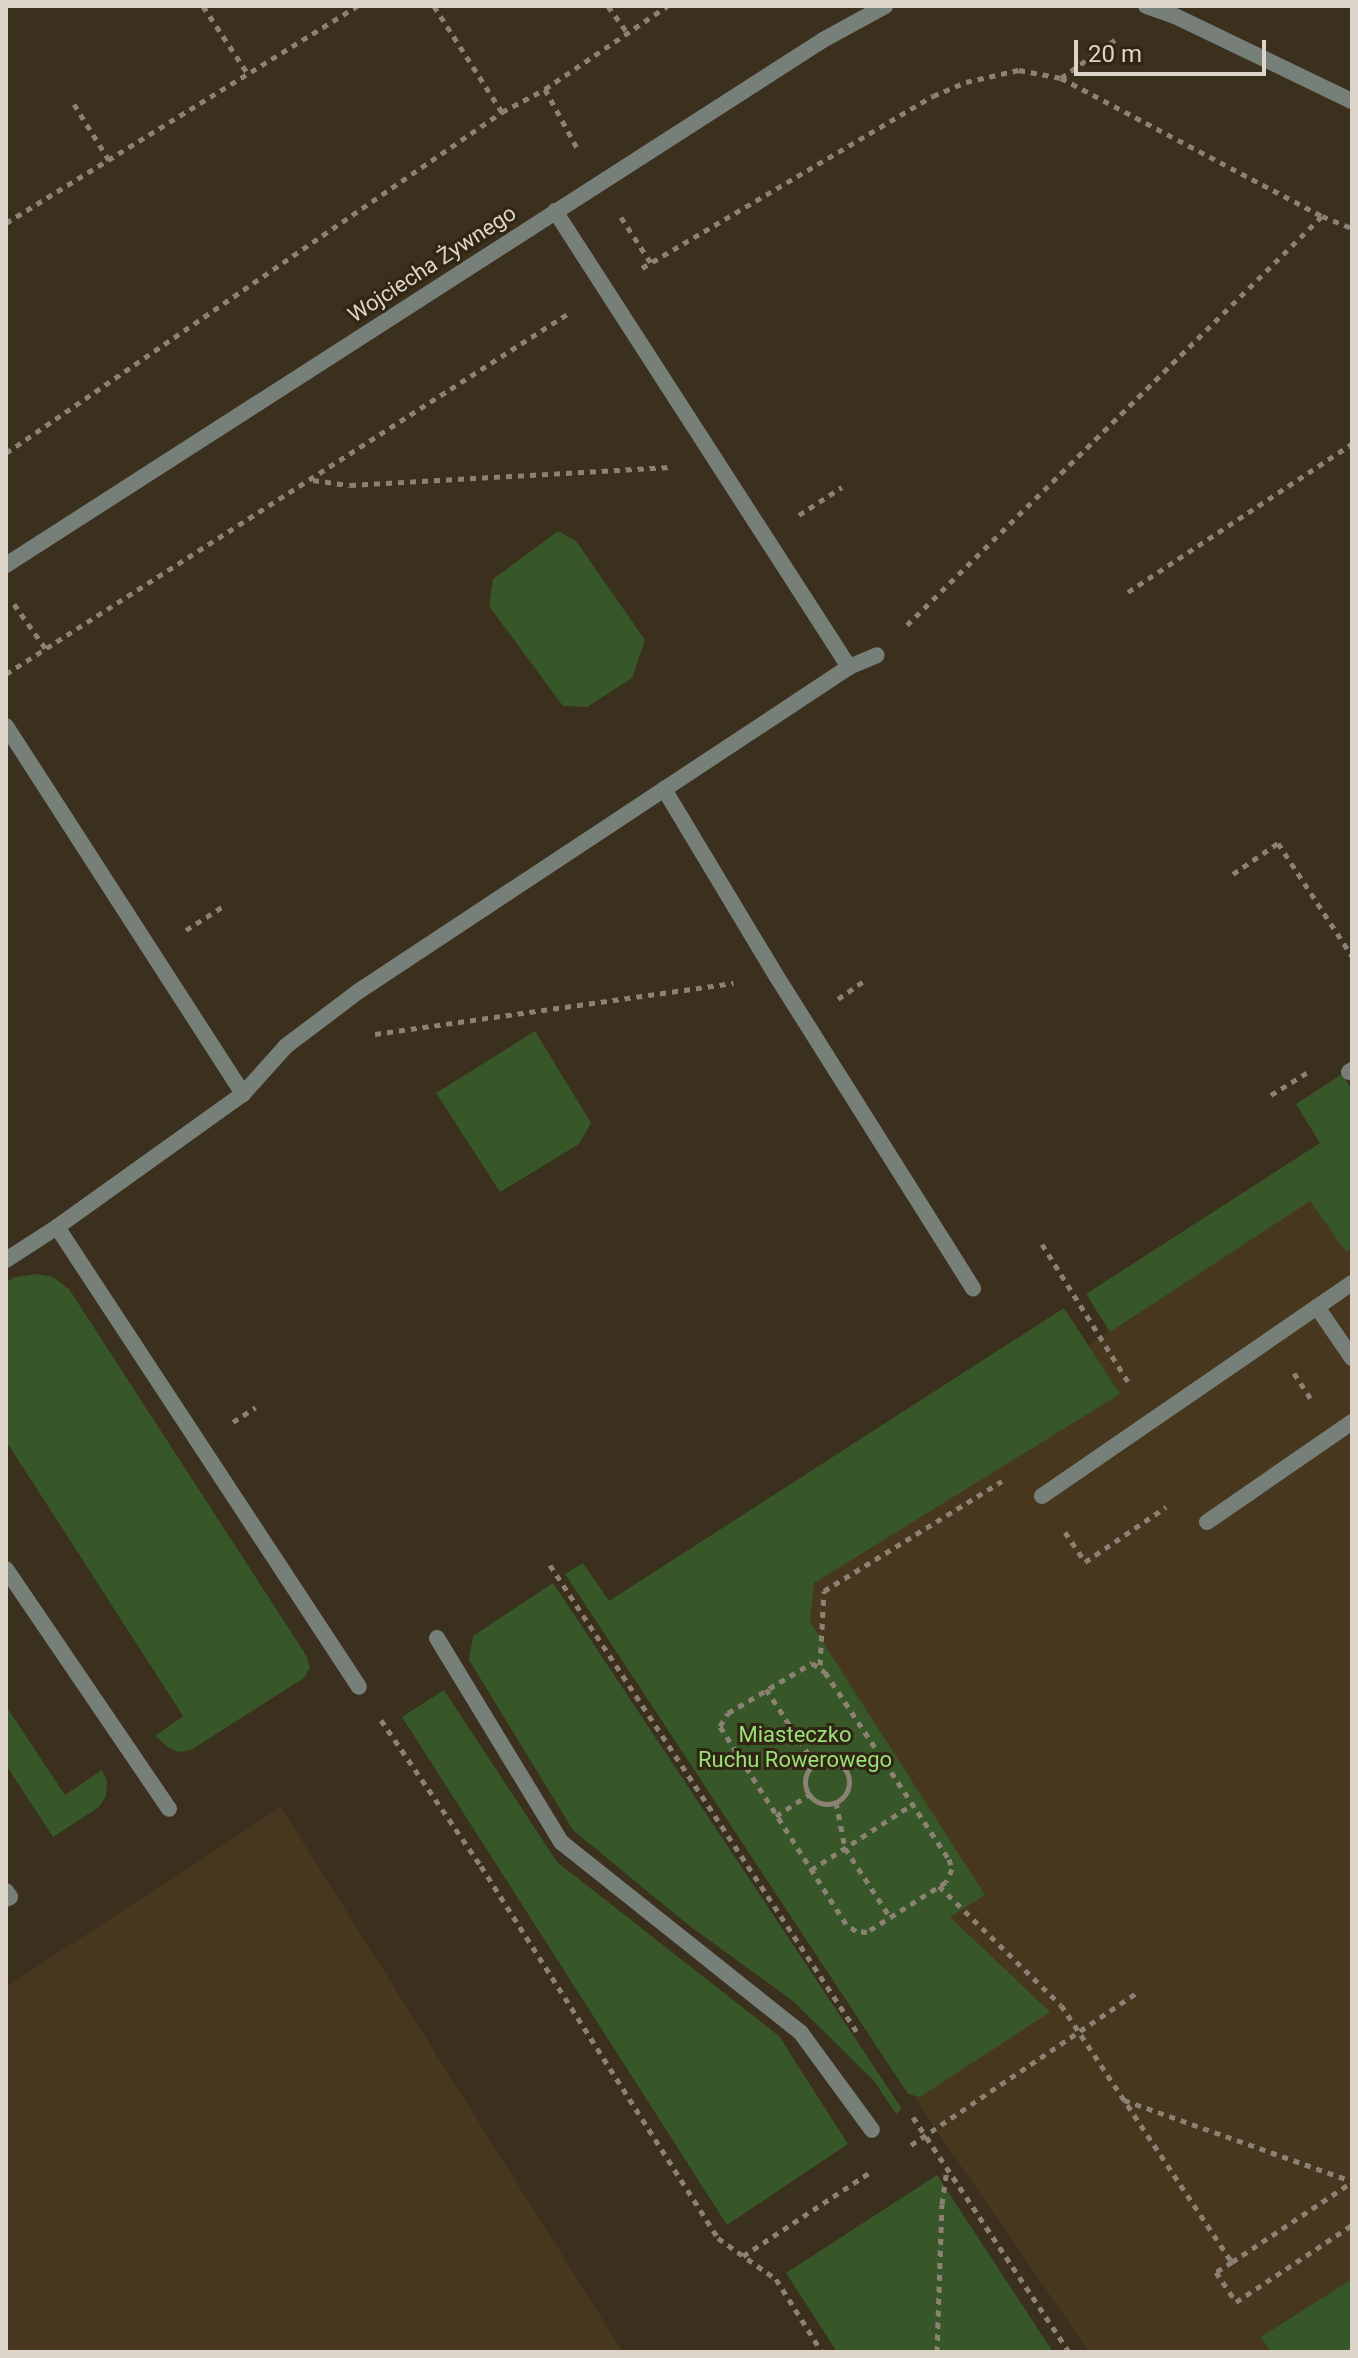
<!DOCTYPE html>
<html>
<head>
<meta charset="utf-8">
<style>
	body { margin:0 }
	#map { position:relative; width:1358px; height:2358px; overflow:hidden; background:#3b2f1d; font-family:Roboto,sans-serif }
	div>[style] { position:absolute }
	.built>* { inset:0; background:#47371e }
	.green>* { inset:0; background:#375728 }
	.path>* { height:5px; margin-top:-2.5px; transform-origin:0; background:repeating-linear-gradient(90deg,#8c8274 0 6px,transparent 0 12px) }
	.path>.ring { margin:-2.5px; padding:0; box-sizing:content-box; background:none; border:5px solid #8c8274; border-radius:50% }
	.service>* { height:16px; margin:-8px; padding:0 8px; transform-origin:8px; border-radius:8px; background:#767f78 }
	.minor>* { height:16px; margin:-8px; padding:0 8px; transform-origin:8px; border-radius:8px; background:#767f78 }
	span { translate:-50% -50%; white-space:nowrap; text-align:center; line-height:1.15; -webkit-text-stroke:6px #312513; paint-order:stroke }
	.street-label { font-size:22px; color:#ddd5ca }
	.park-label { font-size:22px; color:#9ae079 }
	.frame { position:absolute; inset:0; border:8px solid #ddd5ca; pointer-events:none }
	.scale { position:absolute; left:1074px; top:40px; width:192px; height:36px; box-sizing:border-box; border:4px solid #ddd5ca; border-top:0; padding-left:10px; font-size:24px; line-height:28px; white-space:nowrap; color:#ddd5ca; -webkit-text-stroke:6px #312513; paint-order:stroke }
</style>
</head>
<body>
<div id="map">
	<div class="built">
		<i style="clip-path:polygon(1310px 1201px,1346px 1252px,1352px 1249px,1352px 2352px,1089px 2352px,935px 2128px,622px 1648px)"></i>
		<i style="clip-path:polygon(281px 1807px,623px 2352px,6px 2352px,6px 1987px)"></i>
	</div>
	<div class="green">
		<i style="clip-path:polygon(558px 531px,576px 541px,645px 640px,632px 678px,587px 707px,563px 706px,489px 606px,493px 579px)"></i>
		<i style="clip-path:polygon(535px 1031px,591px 1123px,579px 1144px,500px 1192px,436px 1093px)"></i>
		<i style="clip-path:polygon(1342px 1074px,1352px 1090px,1352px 1249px,1346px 1252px,1310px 1201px,1110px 1332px,1086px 1294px,1320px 1143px,1296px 1104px)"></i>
		<i style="clip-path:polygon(38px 1274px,53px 1277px,69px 1289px,306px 1655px,310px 1667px,304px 1678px,191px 1750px,178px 1752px,169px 1748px,155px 1736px,183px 1716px,6px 1441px,6px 1282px,15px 1277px)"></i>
		<i style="clip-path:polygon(1064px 1308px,1120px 1394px,814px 1583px,810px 1622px,985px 1895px,950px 1917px,1050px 2012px,920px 2097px,908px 2094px,565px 1574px,583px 1563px,609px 1601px)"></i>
		<i style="clip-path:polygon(553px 1583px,902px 2109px,896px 2114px,874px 2081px,793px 2001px,687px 1924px,573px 1830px,469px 1660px,473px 1636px)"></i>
		<i style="clip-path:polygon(444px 1690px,557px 1862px,779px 2036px,848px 2144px,727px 2225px,402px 1717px)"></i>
		<i style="clip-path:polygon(6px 1706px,65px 1795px,102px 1770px,107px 1781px,106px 1796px,99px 1807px,53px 1837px,6px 1765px)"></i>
		<i style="clip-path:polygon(937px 2175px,1053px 2352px,837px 2352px,786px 2273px)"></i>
		<i style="clip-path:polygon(1352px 2279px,1352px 2352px,1271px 2352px,1261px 2337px)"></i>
	</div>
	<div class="path">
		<i style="left:203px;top:6px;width:82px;rotate:56.5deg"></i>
		<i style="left:434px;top:6px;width:126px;rotate:57.3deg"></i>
		<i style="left:608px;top:6px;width:32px;rotate:54deg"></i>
		<i style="left:1061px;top:78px;width:71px;rotate:-35.3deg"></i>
		<i style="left:545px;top:89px;width:67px;rotate:61.5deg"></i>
		<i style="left:74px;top:104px;width:66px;rotate:58deg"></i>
		<i style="left:621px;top:217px;width:55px;rotate:56.9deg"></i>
		<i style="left:6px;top:223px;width:413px;rotate:-31.7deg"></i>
		<i style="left:642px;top:268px;width:338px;rotate:-30.6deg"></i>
		<i style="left:933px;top:96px;width:36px;rotate:-23deg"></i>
		<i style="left:966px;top:82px;width:54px;rotate:-12.8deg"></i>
		<i style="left:1019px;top:70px;width:43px;rotate:10.8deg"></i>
		<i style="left:1061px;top:78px;width:295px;rotate:27.9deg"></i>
		<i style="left:1322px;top:216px;width:32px;rotate:22deg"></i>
		<i style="left:6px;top:453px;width:602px;rotate:-34.51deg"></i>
		<i style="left:502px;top:112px;width:49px;rotate:-28.1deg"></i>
		<i style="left:545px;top:89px;width:148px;rotate:-34.2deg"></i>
		<i style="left:313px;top:480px;width:37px;rotate:8deg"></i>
		<i style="left:350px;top:485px;width:321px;rotate:-3.2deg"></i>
		<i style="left:799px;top:515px;width:51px;rotate:-33.1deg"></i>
		<i style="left:1128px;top:592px;width:268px;rotate:-33.5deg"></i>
		<i style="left:14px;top:604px;width:55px;rotate:54.6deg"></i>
		<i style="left:907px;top:625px;width:583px;rotate:-44.58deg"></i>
		<i style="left:6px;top:674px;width:672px;rotate:-32.67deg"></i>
		<i style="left:1233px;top:874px;width:55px;rotate:-34.6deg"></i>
		<i style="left:1278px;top:843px;width:135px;rotate:56.8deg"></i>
		<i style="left:186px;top:930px;width:43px;rotate:-32.6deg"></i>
		<i style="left:838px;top:999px;width:35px;rotate:-35deg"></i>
		<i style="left:375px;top:1034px;width:362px;rotate:-8.1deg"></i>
		<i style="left:1271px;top:1095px;width:44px;rotate:-31.9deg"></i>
		<i style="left:1042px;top:1244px;width:166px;rotate:58deg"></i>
		<i style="left:1294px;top:1373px;width:30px;rotate:57deg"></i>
		<i style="left:233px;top:1422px;width:27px;rotate:-33deg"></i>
		<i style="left:1065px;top:1532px;width:36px;rotate:56deg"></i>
		<i style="left:1085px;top:1562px;width:98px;rotate:-34.2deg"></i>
		<i style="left:550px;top:1565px;width:562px;rotate:56.68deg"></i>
		<i style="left:812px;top:1663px;width:16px;rotate:35deg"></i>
		<i style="left:825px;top:1672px;width:224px;rotate:56.5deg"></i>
		<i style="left:949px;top:1859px;width:10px;rotate:73deg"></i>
		<i style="left:952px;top:1869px;width:14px;rotate:115deg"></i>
		<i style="left:946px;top:1882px;width:93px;rotate:147.7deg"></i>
		<i style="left:867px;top:1932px;width:11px;rotate:-175deg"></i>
		<i style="left:856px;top:1931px;width:12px;rotate:-145deg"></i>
		<i style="left:846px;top:1924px;width:235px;rotate:-122.5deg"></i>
		<i style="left:720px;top:1726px;width:15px;rotate:-58deg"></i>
		<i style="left:728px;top:1713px;width:98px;rotate:-30.8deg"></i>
		<i style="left:820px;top:1665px;width:74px;rotate:-86.9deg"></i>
		<i style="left:824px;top:1591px;width:209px;rotate:-31.7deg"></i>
		<i style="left:766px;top:1689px;width:90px;rotate:56.8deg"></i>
		<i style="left:381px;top:1720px;width:177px;rotate:55.6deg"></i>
		<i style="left:481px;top:1866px;width:441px;rotate:57.5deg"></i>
		<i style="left:718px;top:2238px;width:71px;rotate:35.3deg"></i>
		<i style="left:776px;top:2279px;width:86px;rotate:57.8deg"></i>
		<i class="ring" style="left:805px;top:1760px;width:39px;height:39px"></i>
		<i style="left:836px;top:1802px;width:47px;rotate:78.9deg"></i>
		<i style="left:845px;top:1848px;width:82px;rotate:56.9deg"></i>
		<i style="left:776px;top:1816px;width:40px;rotate:-32.9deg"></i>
		<i style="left:811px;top:1870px;width:121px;rotate:-32.9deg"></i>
		<i style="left:939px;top:1886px;width:170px;rotate:44.3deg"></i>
		<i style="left:1061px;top:2005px;width:309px;rotate:56.4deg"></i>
		<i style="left:1232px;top:2262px;width:144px;rotate:-33.7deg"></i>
		<i style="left:1124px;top:2100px;width:242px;rotate:19.6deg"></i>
		<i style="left:913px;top:2117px;width:282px;rotate:56.4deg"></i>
		<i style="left:911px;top:2145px;width:274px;rotate:-34deg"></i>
		<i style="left:743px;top:2256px;width:151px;rotate:-33.4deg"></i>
		<i style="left:1232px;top:2262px;width:19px;rotate:148deg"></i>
		<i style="left:1216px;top:2272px;width:36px;rotate:56deg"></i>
		<i style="left:1236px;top:2302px;width:139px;rotate:-33.6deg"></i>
		<i style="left:937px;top:2352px;width:148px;rotate:-88.1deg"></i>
		<i style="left:942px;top:2204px;width:35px;rotate:-82deg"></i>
	</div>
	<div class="service">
		<i style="left:555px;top:211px;width:543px;rotate:57.19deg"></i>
		<i style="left:6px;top:726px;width:438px;rotate:57.2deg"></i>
		<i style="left:664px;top:789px;width:219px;rotate:59deg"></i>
		<i style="left:777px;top:977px;width:368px;rotate:57.8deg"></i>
		<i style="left:1349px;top:1072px;width:4px;rotate:-34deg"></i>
		<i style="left:57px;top:1227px;width:229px;rotate:-35.6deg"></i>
		<i style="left:243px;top:1094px;width:64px;rotate:-48.1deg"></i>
		<i style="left:286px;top:1046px;width:91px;rotate:-37deg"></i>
		<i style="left:359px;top:991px;width:587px;rotate:-33.47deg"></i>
		<i style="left:849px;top:667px;width:30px;rotate:-23deg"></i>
		<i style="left:6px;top:1260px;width:61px;rotate:-32.9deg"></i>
		<i style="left:57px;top:1227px;width:550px;rotate:56.71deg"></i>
		<i style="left:1317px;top:1307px;width:62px;rotate:55.5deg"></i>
		<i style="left:1042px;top:1496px;width:376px;rotate:-34.5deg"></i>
		<i style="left:1207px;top:1522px;width:176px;rotate:-34.6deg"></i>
		<i style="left:6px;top:1569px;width:290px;rotate:55.8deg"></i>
		<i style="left:437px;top:1638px;width:239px;rotate:58.7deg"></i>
		<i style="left:561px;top:1842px;width:307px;rotate:38.5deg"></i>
		<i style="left:801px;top:2033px;width:120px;rotate:53.8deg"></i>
		<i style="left:6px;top:1891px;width:7px;rotate:56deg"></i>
		<i style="left:10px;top:1897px;width:4px;rotate:153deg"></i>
	</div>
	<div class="minor">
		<i style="left:1146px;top:6px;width:31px;rotate:19deg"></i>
		<i style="left:1175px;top:16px;width:196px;rotate:25.7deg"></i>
		<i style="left:6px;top:565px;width:971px;rotate:-32.72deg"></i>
		<i style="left:823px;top:40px;width:71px;rotate:-28.7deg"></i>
	</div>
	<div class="street-label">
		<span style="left:432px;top:264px;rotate:-33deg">Wojciecha Żywnego</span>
	</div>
	<div class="park-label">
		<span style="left:795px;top:1747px">Miasteczko<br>Ruchu Rowerowego</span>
	</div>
	<div class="frame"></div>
	<div class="scale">20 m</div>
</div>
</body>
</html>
